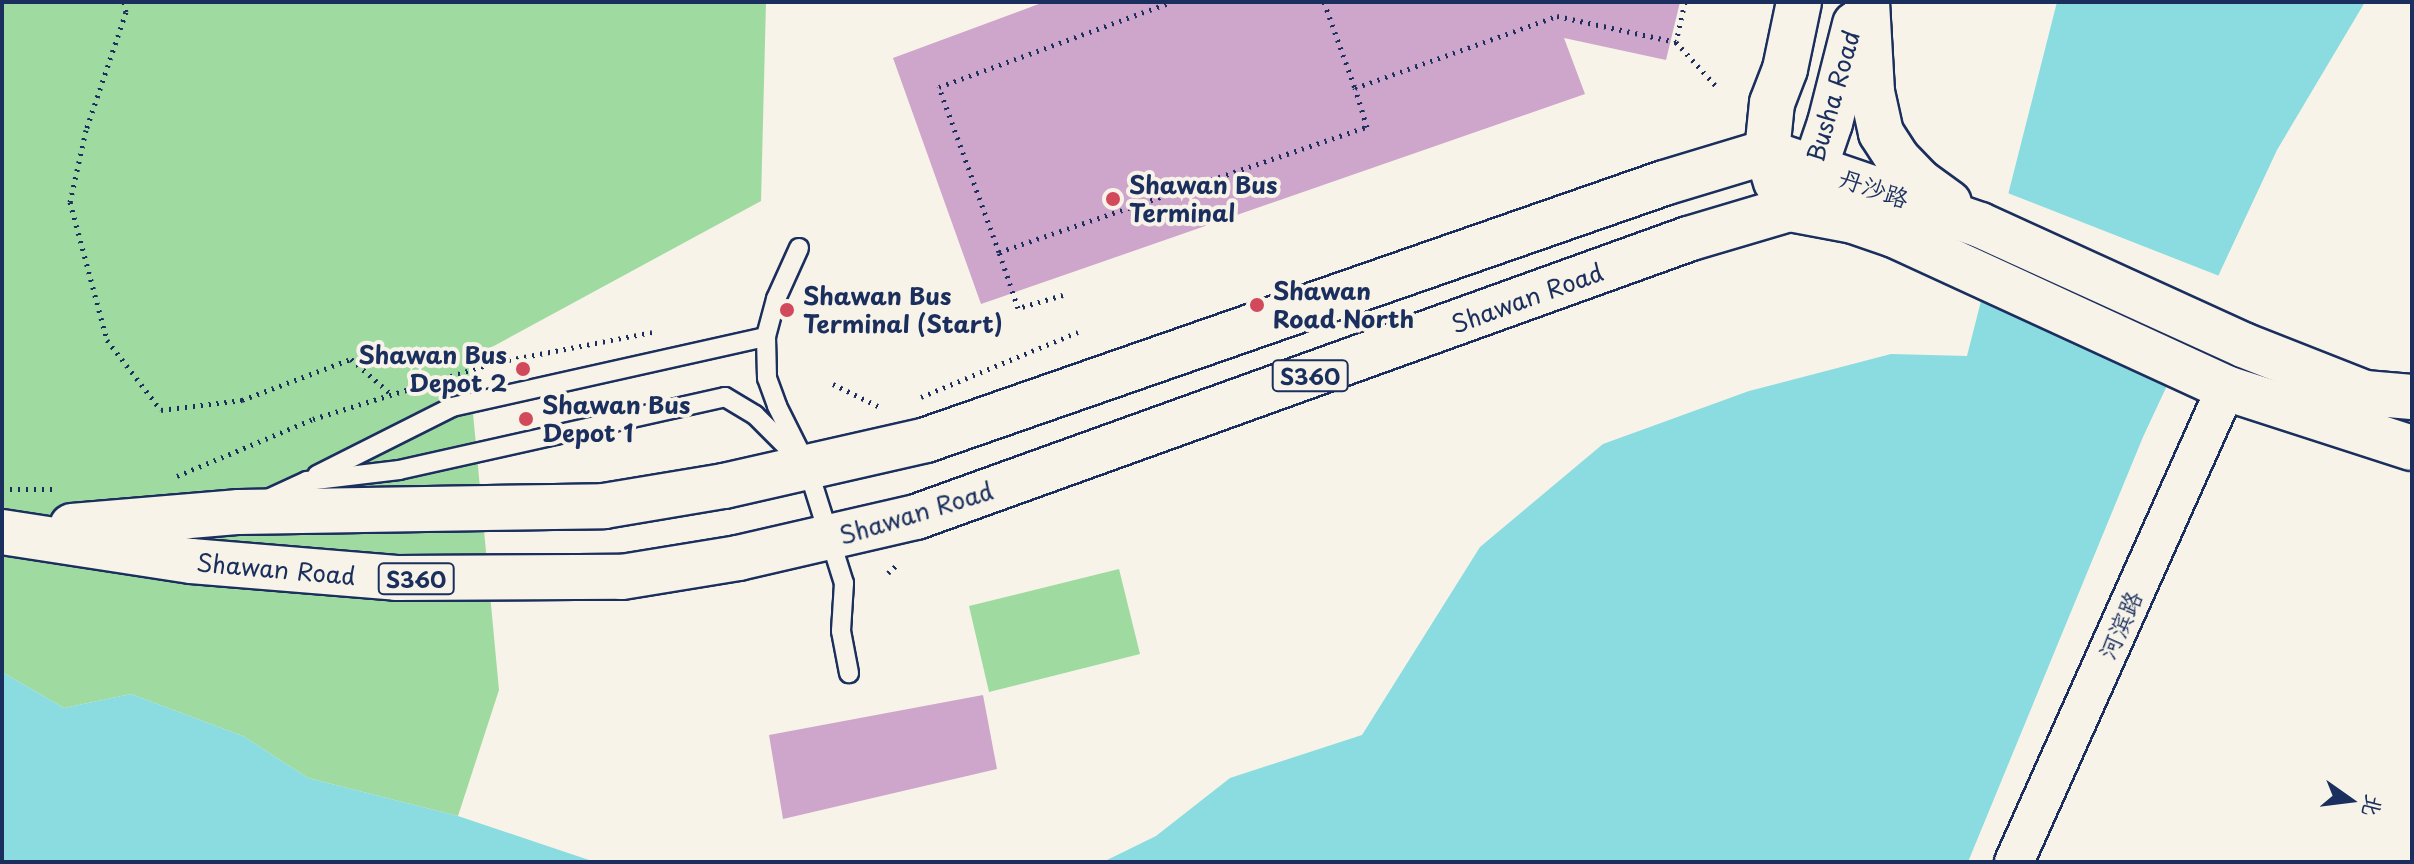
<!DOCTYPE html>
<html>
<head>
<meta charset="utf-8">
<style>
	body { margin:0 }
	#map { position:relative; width:2414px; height:864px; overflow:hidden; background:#f7f3e8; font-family:"Playpen Sans","LXGW WenKai TC",sans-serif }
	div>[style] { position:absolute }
	.green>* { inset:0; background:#9fdaa0 }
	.water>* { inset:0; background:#8adce1 }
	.pier>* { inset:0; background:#f7f3e8 }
	.building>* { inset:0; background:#cea6cc }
	.path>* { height:5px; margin-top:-2.5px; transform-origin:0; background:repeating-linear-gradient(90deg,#1b2f5e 0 2px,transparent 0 8px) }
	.roads { filter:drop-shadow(2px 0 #1b2f5e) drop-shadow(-2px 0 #1b2f5e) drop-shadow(0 2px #1b2f5e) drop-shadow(0 -2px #1b2f5e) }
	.lane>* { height:18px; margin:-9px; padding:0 9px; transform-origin:9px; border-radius:9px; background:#f7f3e8 }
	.street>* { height:38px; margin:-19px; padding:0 19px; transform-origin:19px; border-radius:19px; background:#f7f3e8 }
	.primary>* { height:44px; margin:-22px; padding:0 22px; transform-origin:22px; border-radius:22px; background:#f7f3e8 }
	.dots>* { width:22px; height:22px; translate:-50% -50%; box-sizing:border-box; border:4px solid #f7f3e8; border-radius:50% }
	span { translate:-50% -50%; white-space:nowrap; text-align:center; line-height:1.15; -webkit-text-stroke:8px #f7f3e8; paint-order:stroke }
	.shield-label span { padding:2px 6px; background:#f7f3e8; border:2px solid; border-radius:6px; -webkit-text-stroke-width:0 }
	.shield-label { font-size:22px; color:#1b2f5e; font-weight:700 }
	.street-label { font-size:24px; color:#1b2f5e }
	.poi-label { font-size:24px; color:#1b2f5e; font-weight:700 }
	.left { translate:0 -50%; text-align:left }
	.right { translate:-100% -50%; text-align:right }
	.frame { position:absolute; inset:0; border:4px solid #1b2f5e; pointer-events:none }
	.north { position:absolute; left:2310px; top:760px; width:80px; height:80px; -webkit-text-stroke:6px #f7f3e8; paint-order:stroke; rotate:104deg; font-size:22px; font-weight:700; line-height:32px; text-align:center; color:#1b2f5e }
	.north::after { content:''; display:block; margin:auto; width:28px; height:36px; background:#1b2f5e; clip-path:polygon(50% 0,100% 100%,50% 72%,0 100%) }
</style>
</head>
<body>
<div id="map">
	<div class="green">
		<i style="clip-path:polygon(2px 2px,766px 2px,761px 201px,468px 360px,499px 690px,458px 816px,308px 778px,243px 736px,131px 694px,64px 708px,2px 672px)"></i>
		<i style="clip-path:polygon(1119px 569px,1140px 654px,989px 692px,969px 606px)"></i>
	</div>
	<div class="water">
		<i style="clip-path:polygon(2057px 2px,2365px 2px,2277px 150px,2143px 437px,1968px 862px,1103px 862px,1156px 836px,1230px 778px,1362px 735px,1480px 547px,1603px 444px,1749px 391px,1891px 354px,1967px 356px)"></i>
		<i style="clip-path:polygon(2px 672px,64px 708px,131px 694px,243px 736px,308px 778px,458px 816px,595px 862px,2px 862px)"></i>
	</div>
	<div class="pier">
		<i style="clip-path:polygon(2005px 192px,2222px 277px,2176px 377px,1979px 293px)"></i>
	</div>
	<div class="building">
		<i style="clip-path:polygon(1044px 2px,1680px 2px,1666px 60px,1564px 38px,1585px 94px,981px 304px,893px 58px)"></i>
		<i style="clip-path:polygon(983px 695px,997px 769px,783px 819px,769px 735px)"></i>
	</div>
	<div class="path">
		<i style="left:124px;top:2px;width:10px;rotate:79deg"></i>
		<i style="left:126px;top:12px;width:125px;rotate:108.7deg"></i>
		<i style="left:86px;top:130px;width:74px;rotate:102.5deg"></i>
		<i style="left:70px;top:202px;width:143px;rotate:75deg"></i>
		<i style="left:107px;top:340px;width:88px;rotate:52.4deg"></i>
		<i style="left:161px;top:410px;width:82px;rotate:-7deg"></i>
		<i style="left:242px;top:400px;width:116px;rotate:-20.6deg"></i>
		<i style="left:351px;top:359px;width:53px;rotate:41.2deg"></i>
		<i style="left:1324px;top:2px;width:91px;rotate:70.2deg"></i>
		<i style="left:1685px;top:2px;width:41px;rotate:102.7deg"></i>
		<i style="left:1676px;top:42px;width:61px;rotate:47.7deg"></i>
		<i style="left:999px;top:252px;width:176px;rotate:-110deg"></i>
		<i style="left:939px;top:87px;width:247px;rotate:-20.1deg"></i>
		<i style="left:1063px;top:295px;width:47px;rotate:163.9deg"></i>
		<i style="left:1018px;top:308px;width:59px;rotate:-108.7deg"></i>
		<i style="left:999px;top:252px;width:389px;rotate:-18.8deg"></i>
		<i style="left:1367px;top:127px;width:41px;rotate:-107.1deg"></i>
		<i style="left:1355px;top:88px;width:214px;rotate:-19.6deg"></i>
		<i style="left:1557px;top:16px;width:122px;rotate:12.3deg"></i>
		<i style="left:833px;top:384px;width:55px;rotate:26.1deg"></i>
		<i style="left:921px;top:397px;width:170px;rotate:-22.5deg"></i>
		<i style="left:177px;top:476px;width:147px;rotate:-22.7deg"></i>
		<i style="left:313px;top:419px;width:189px;rotate:-17.3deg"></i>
		<i style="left:493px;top:363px;width:162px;rotate:-11deg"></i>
		<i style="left:2px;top:489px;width:55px"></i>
		<i style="left:888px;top:573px;width:15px;rotate:-42deg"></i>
	</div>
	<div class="roads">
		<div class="lane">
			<i style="left:799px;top:248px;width:56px;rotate:114.3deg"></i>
			<i style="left:776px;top:299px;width:39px;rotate:105deg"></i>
			<i style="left:766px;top:337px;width:41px;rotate:88.6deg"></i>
			<i style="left:767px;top:378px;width:30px;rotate:70deg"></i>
			<i style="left:777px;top:406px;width:67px;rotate:63.4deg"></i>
			<i style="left:807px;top:466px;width:123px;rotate:72.5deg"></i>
			<i style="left:844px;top:583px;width:48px;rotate:93.6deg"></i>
			<i style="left:841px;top:631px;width:43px;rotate:79.2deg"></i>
			<i style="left:317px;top:475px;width:151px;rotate:-26.7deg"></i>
			<i style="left:452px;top:407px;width:322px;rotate:-12.6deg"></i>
			<i style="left:268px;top:499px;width:43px;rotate:-24.8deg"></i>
			<i style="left:307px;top:481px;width:93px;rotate:-6.8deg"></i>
			<i style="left:399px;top:470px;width:334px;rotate:-12.6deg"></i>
			<i style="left:725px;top:397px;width:35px;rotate:31deg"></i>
			<i style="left:755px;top:415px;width:71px;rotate:45deg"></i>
		</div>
		<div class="street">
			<i style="left:2014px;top:862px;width:519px;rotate:-65.9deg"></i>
		</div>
		<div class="primary">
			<i style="left:1867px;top:2px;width:90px;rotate:86.8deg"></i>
			<i style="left:1872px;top:92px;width:42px;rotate:77.6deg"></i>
			<i style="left:1881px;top:133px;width:30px;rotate:57deg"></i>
			<i style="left:1897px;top:158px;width:32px;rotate:46deg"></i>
			<i style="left:1919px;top:181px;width:37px;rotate:36deg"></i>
			<i style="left:1776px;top:182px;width:31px;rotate:-107deg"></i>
			<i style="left:1767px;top:152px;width:49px;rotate:-84.2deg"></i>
			<i style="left:1772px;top:103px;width:36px;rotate:-69deg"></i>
			<i style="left:1785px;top:69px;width:68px;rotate:-78.2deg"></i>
			<i style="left:1801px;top:190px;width:27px;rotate:-59deg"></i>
			<i style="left:1815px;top:167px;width:46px;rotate:-71.2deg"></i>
			<i style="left:1830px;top:123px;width:102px;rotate:-75.8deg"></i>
			<i style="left:72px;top:526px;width:168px;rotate:-4.8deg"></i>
			<i style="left:239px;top:512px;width:365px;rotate:-0.9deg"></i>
			<i style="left:604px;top:506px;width:122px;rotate:-9.5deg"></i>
			<i style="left:724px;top:486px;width:207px;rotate:-12.8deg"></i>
			<i style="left:926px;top:440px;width:781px;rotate:-19.2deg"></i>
			<i style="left:1664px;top:183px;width:108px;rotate:-16.8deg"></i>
			<i style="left:1767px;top:152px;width:225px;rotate:18.9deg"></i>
			<i style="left:1980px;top:225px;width:289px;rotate:24.5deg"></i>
			<i style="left:2243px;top:345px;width:131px;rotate:21.5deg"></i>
			<i style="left:2365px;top:393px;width:47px;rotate:4.9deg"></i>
			<i style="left:2px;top:532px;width:191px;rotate:8.7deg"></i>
			<i style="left:191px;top:561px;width:206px;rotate:4.7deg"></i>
			<i style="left:396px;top:578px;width:226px;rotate:-0.3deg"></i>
			<i style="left:622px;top:577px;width:118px;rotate:-9.3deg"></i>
			<i style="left:738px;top:558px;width:183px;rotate:-13deg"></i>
			<i style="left:916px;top:517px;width:821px;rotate:-19.8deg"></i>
			<i style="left:1688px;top:239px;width:105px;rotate:-16.5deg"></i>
			<i style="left:1789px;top:209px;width:65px;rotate:10.6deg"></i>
			<i style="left:1853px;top:221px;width:43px;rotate:18.9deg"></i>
			<i style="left:1894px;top:235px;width:366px;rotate:24.7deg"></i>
			<i style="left:2226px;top:388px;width:195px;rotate:17.9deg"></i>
		</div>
	</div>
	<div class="dots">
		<i style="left:1113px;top:199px;background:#d1495b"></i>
		<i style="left:1257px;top:305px;background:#d1495b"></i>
		<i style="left:787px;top:310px;background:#d1495b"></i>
		<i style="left:523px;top:369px;background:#d1495b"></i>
		<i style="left:526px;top:419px;background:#d1495b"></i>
	</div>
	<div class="shield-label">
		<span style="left:1310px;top:376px">S360</span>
		<span style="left:416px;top:579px">S360</span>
	</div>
	<div class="street-label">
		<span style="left:1833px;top:96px;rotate:-74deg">Busha Road</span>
		<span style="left:1874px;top:188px;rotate:19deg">丹沙路</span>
		<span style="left:1527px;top:298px;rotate:-20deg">Shawan Road</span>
		<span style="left:916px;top:513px;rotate:-17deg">Shawan Road</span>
		<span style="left:276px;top:569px;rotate:5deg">Shawan Road</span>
		<span style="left:2120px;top:625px;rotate:-66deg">河滨路</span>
	</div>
	<div class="poi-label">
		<span class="left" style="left:1129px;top:199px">Shawan Bus<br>Terminal</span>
		<span class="left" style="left:1273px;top:305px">Shawan<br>Road North</span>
		<span class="left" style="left:803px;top:310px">Shawan Bus<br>Terminal (Start)</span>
		<span class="right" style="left:507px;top:369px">Shawan Bus<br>Depot 2</span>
		<span class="left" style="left:542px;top:419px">Shawan Bus<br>Depot 1</span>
	</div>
	<div class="frame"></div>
	<div class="north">北</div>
</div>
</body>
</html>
